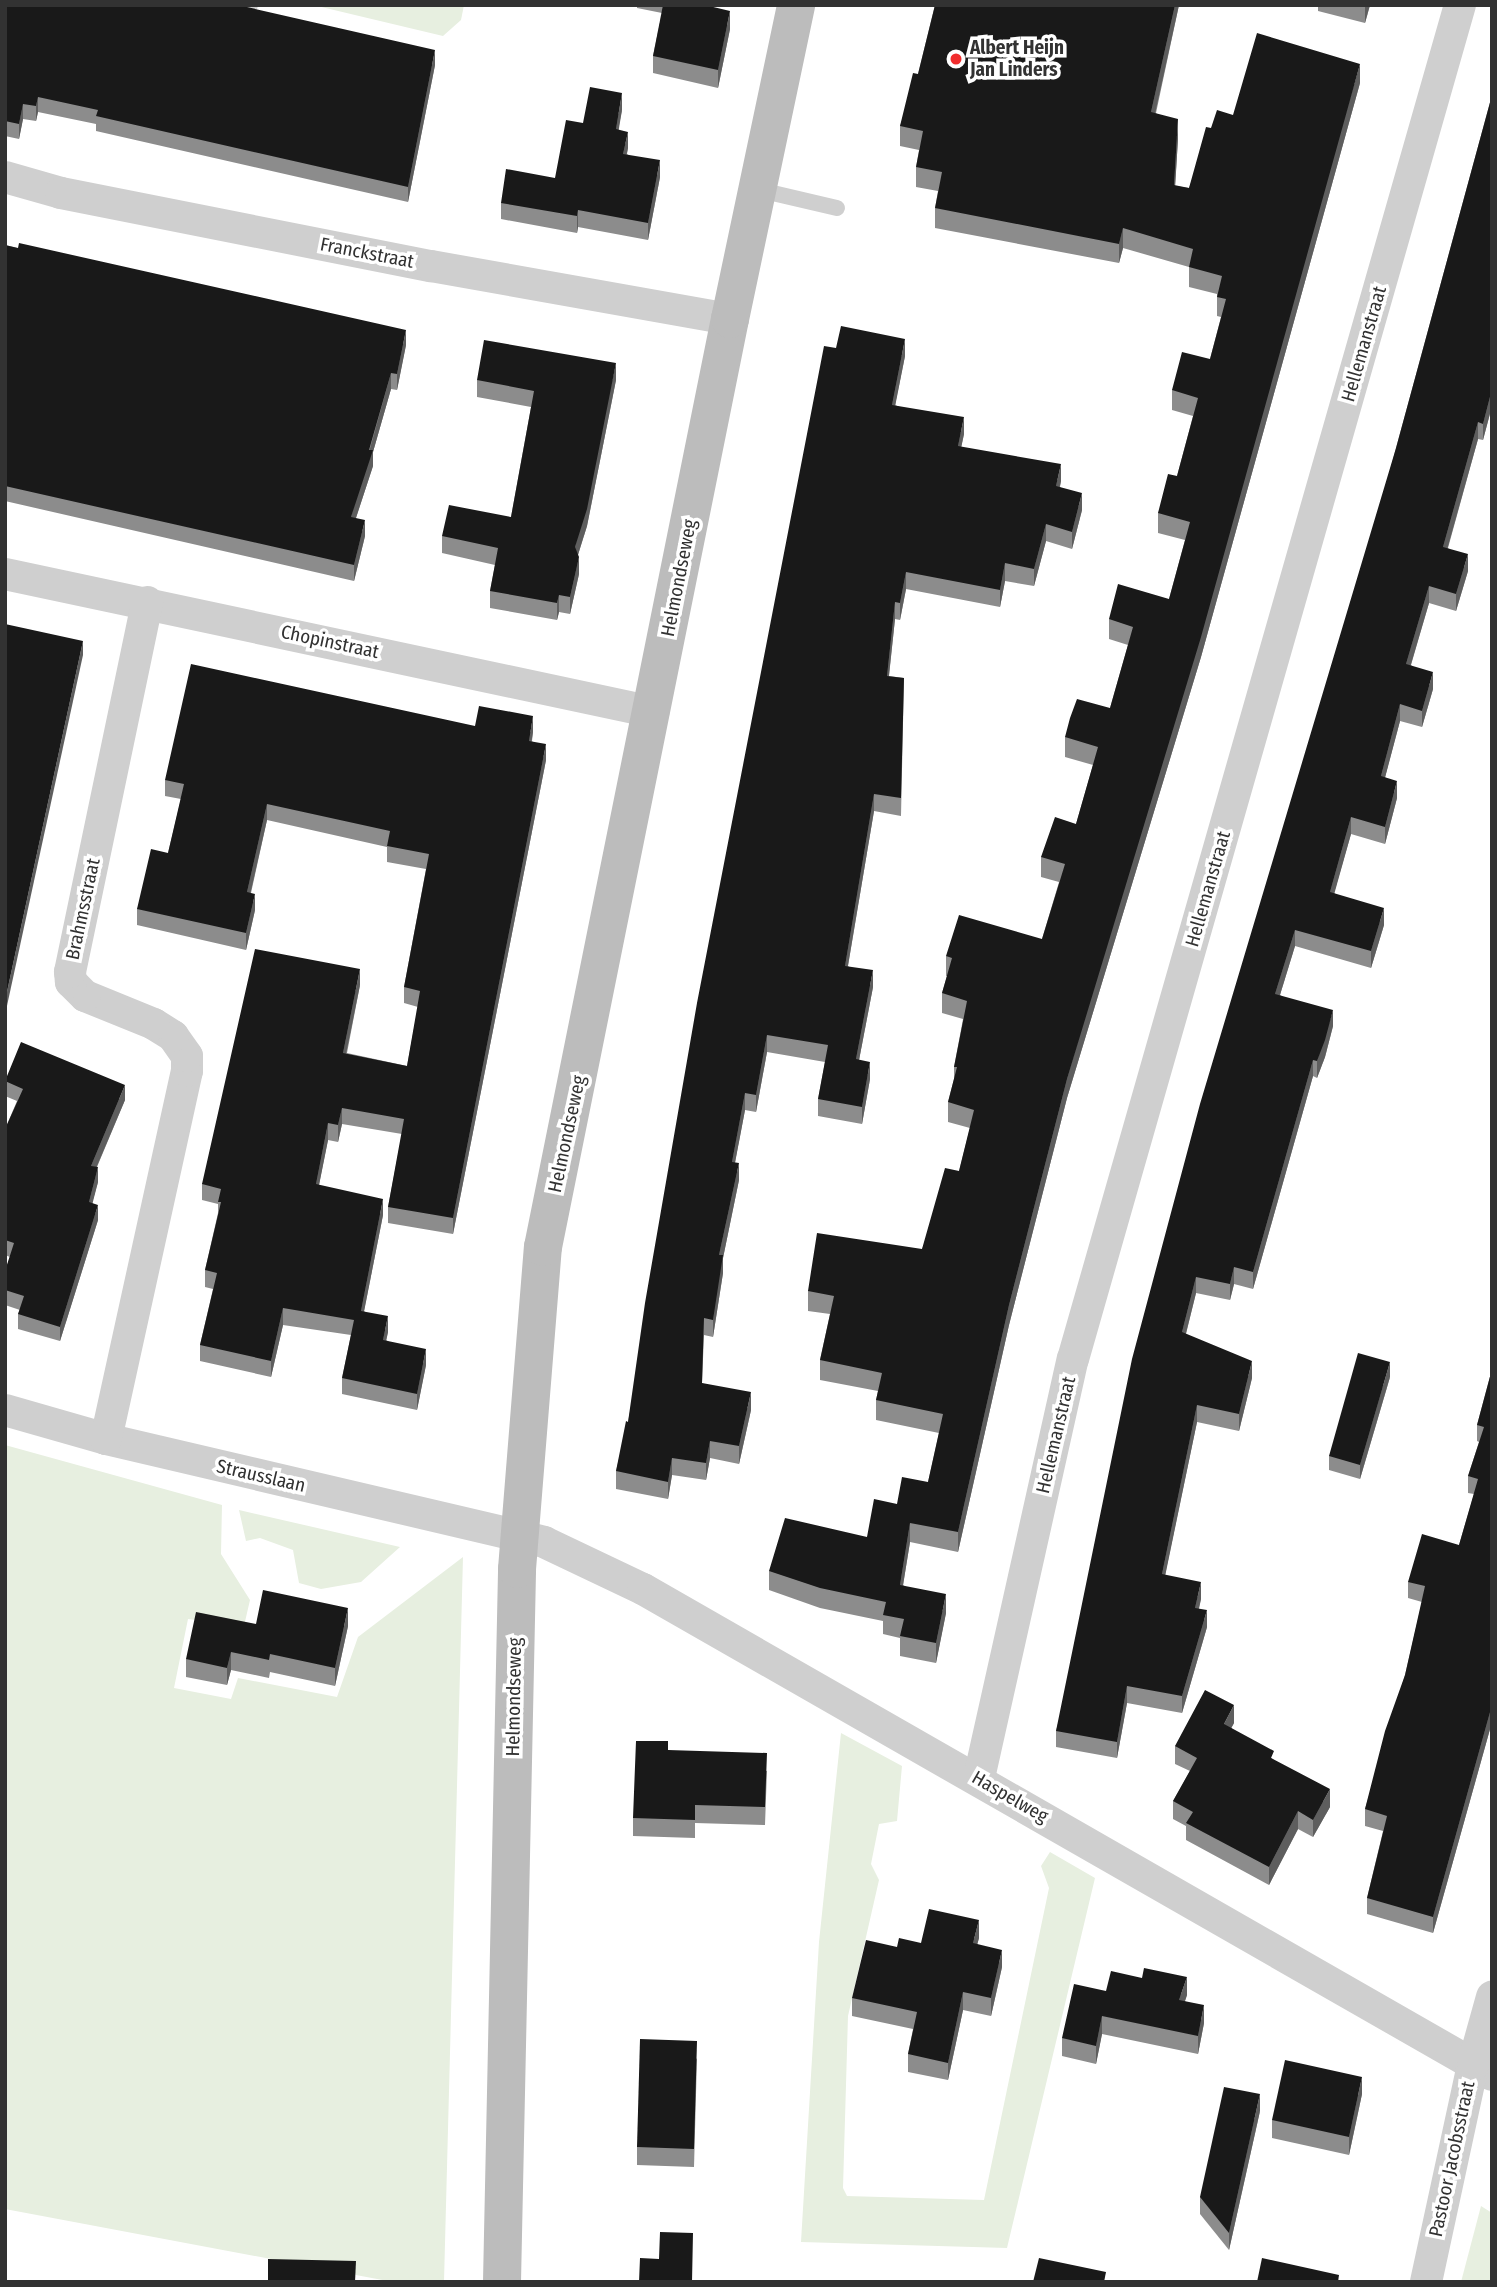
<!DOCTYPE html>
<html>
<head>
<meta charset="utf-8">
<style>
	body { margin:0 }
	#map { position:relative; width:1497px; height:2287px; overflow:hidden; background:#fff; font-family:"Fira Sans Condensed",sans-serif }
	div>[style] { position:absolute }
	.green>* { inset:0; background:#e7efe0 }
	.lane>* { height:16px; margin:-8px; padding:0 8px; transform-origin:8px; border-radius:8px; background:#cfcfcf }
	.street>* { height:32px; margin:-16px; padding:0 16px; transform-origin:16px; border-radius:16px; background:#cfcfcf }
	.secondary>* { height:38px; margin:-19px; padding:0 19px; transform-origin:19px; border-radius:19px; background:#bcbcbc }
	.wall>* { inset:0; background:#8c8c8c }
	.shaded-wall>* { inset:0; background:#5e5e5e }
	.building>* { inset:0; background:#191919 }
	.dots>* { width:19px; height:19px; translate:-50% -50%; box-sizing:border-box; border:4px solid #fff; border-radius:50% }
	span { translate:-50% -50%; white-space:nowrap; text-align:center; line-height:1.15; -webkit-text-stroke:7px #fff; paint-order:stroke }
	.poi-label { font-size:19px; color:#323232; font-weight:700 }
	.left { translate:0 -50%; text-align:left }
	.street-label { font-size:19px; color:#323232 }
	.frame { position:absolute; inset:0; border:7px solid #323232; pointer-events:none }
</style>
</head>
<body>
<div id="map">
	<div class="green">
		<i style="clip-path:polygon(313px 5px,464px 5px,461px 20px,443px 36px)"></i>
		<i style="clip-path:polygon(5px 1445px,222px 1505px,221px 1554px,250px 1600px,244px 1626px,188px 1619px,174px 1688px,231px 1699px,238px 1678px,337px 1697px,358px 1637px,463px 1557px,444px 2282px,393px 2282px,5px 2209px)"></i>
		<i style="clip-path:polygon(239px 1510px,400px 1547px,361px 1582px,321px 1589px,299px 1583px,293px 1550px,260px 1538px,246px 1541px)"></i>
		<i style="clip-path:polygon(841px 1733px,902px 1766px,897px 1821px,879px 1824px,871px 1864px,879px 1880px,848px 2016px,843px 2188px,847px 2196px,984px 2200px,1049px 1888px,1041px 1866px,1050px 1852px,1095px 1878px,1007px 2248px,801px 2242px,819px 1942px)"></i>
		<i style="clip-path:polygon(1481px 2206px,1492px 2213px,1492px 2282px,1461px 2282px)"></i>
	</div>
	<div class="lane">
		<i style="left:249px;top:8px;width:3px;rotate:-72deg"></i>
		<i style="left:760px;top:190px;width:79px;rotate:13.2deg"></i>
	</div>
	<div class="street">
		<i style="left:5px;top:177px;width:58px;rotate:15.9deg"></i>
		<i style="left:61px;top:193px;width:377px;rotate:11.2deg"></i>
		<i style="left:431px;top:266px;width:304px;rotate:10.1deg"></i>
		<i style="left:5px;top:574px;width:663px;rotate:12.02deg"></i>
		<i style="left:5px;top:1410px;width:105px;rotate:16deg"></i>
		<i style="left:106px;top:1439px;width:450px;rotate:13.2deg"></i>
		<i style="left:544px;top:1542px;width:110px;rotate:25.4deg"></i>
		<i style="left:643px;top:1589px;width:978px;rotate:29.79deg"></i>
		<i style="left:106px;top:1439px;width:377px;rotate:-77.6deg"></i>
		<i style="left:187px;top:1071px;width:15px;rotate:-90deg"></i>
		<i style="left:187px;top:1056px;width:24px;rotate:-125deg"></i>
		<i style="left:173px;top:1036px;width:22px;rotate:-148deg"></i>
		<i style="left:154px;top:1024px;width:74px;rotate:-157.9deg"></i>
		<i style="left:85px;top:996px;width:20px;rotate:-135deg"></i>
		<i style="left:71px;top:982px;width:10px;rotate:-96deg"></i>
		<i style="left:70px;top:972px;width:378px;rotate:-78.2deg"></i>
		<i style="left:979px;top:1778px;width:429px;rotate:-77.4deg"></i>
		<i style="left:1073px;top:1359px;width:1408px;rotate:-74.05deg"></i>
		<i style="left:1426px;top:2282px;width:222px;rotate:-77.8deg"></i>
		<i style="left:1473px;top:2065px;width:71px;rotate:-74.4deg"></i>
	</div>
	<div class="secondary">
		<i style="left:502px;top:2282px;width:713px;rotate:-88.79deg"></i>
		<i style="left:517px;top:1569px;width:323px;rotate:-85.4deg"></i>
		<i style="left:543px;top:1247px;width:947px;rotate:-78.61deg"></i>
		<i style="left:730px;top:319px;width:321px;rotate:-78.1deg"></i>
	</div>
	<div class="wall">
		<i style="clip-path:polygon(5px 5px,435px 65px,408px 202px,96px 131px,96px 124px,38px 112px,36px 121px,23px 119px,19px 139px,5px 136px)"></i>
		<i style="clip-path:polygon(637px 5px,707px 5px,730px 29px,718px 88px,653px 73px,653px 56px,662px 13px,637px 8px)"></i>
		<i style="clip-path:polygon(935px 5px,1179px 5px,1156px 113px,1178px 139px,1175px 186px,1189px 188px,1211px 128px,1233px 115px,1360px 83px,1201px 657px,1067px 1098px,1009px 1325px,958px 1552px,910px 1542px,903px 1585px,946px 1613px,936px 1663px,900px 1656px,900px 1638px,883px 1634px,883px 1621px,820px 1608px,769px 1590px,769px 1571px,867px 1537px,897px 1504px,928px 1482px,939px 1433px,876px 1420px,876px 1400px,878px 1391px,820px 1380px,820px 1360px,830px 1314px,808px 1311px,808px 1291px,922px 1249px,959px 1171px,970px 1128px,948px 1122px,948px 1102px,954px 1079px,954px 1067px,963px 1019px,942px 1013px,942px 993px,947px 976px,946px 976px,946px 956px,1042px 939px,1059px 882px,1041px 877px,1041px 857px,1076px 824px,1093px 765px,1065px 757px,1065px 737px,1110px 708px,1128px 645px,1109px 639px,1109px 619px,1169px 599px,1185px 540px,1158px 533px,1158px 513px,1177px 476px,1193px 416px,1172px 410px,1172px 390px,1210px 359px,1221px 317px,1217px 316px,1217px 294px,1189px 287px,1189px 267px,1123px 248px,1119px 263px,935px 228px,935px 208px,938px 191px,916px 187px,916px 167px,919px 150px,900px 146px,900px 126px,918px 74px)"></i>
		<i style="clip-path:polygon(1318px 5px,1370px 5px,1365px 23px,1318px 11px)"></i>
		<i style="clip-path:polygon(1492px 95px,1492px 406px,1483px 440px,1478px 439px,1448px 548px,1468px 571px,1456px 611px,1429px 603px,1411px 665px,1433px 689px,1422px 727px,1400px 721px,1385px 777px,1397px 798px,1385px 844px,1351px 834px,1334px 893px,1384px 925px,1371px 968px,1295px 946px,1280px 995px,1333px 1026px,1325px 1057px,1317px 1078px,1313px 1076px,1253px 1289px,1234px 1284px,1230px 1300px,1196px 1293px,1186px 1334px,1252px 1378px,1239px 1431px,1197px 1422px,1165px 1575px,1201px 1599px,1199px 1609px,1207px 1627px,1182px 1713px,1127px 1703px,1117px 1758px,1056px 1747px,1056px 1731px,1396px 448px)"></i>
		<i style="clip-path:polygon(622px 110px,618px 130px,628px 148px,627px 154px,660px 177px,648px 240px,578px 227px,577px 233px,501px 219px,501px 203px,555px 178px)"></i>
		<i style="clip-path:polygon(5px 245px,406px 345px,397px 390px,391px 389px,373px 452px,373px 466px,356px 518px,365px 536px,354px 581px,5px 501px)"></i>
		<i style="clip-path:polygon(836px 348px,905px 356px,895px 405px,964px 434px,961px 447px,1061px 481px,1060px 487px,1082px 510px,1072px 549px,1046px 541px,1034px 586px,1005px 581px,1000px 607px,906px 589px,900px 620px,895px 619px,889px 676px,904px 678px,901px 816px,874px 811px,848px 966px,873px 987px,859px 1060px,870px 1079px,862px 1124px,818px 1116px,818px 1099px,825px 1062px,767px 1052px,756px 1112px,745px 1110px,735px 1162px,739px 1180px,723px 1258px,723px 1273px,713px 1337px,704px 1335px,702px 1383px,751px 1410px,739px 1464px,710px 1458px,706px 1480px,672px 1475px,668px 1499px,616px 1489px,616px 1471px,628px 1422px)"></i>
		<i style="clip-path:polygon(477px 380px,616px 380px,587px 526px,578px 555px,579px 574px,570px 614px,559px 612px,557px 620px,490px 608px,490px 591px,495px 565px,442px 553px,442px 536px,511px 517px,531px 407px,477px 397px)"></i>
		<i style="clip-path:polygon(475px 726px,533px 732px,532px 741px,546px 760px,453px 1234px,388px 1223px,388px 1207px,402px 1134px,342px 1124px,338px 1142px,328px 1140px,319px 1185px,383px 1215px,364px 1311px,388px 1332px,386px 1340px,426px 1365px,417px 1410px,342px 1394px,342px 1378px,351px 1335px,283px 1325px,271px 1377px,200px 1361px,200px 1345px,213px 1289px,205px 1287px,205px 1270px,218px 1213px,218px 1204px,202px 1200px,202px 1184px,360px 985px,347px 1053px,407px 1066px,418px 1007px,404px 1003px,404px 987px,426px 869px,387px 862px,387px 847px,267px 820px,251px 893px,255px 910px,246px 950px,137px 925px,137px 909px,168px 853px,181px 799px,165px 796px,165px 780px)"></i>
		<i style="clip-path:polygon(5px 1081px,125px 1100px,97px 1167px,98px 1182px,92px 1203px,98px 1220px,60px 1341px,18px 1329px,18px 1314px,20px 1310px,5px 1305px,5px 1271px,10px 1257px,5px 1255px,5px 1129px,17px 1101px,5px 1096px)"></i>
		<i style="clip-path:polygon(1492px 1369px,1492px 1722px,1433px 1933px,1367px 1914px,1367px 1898px,1383px 1831px,1365px 1826px,1365px 1809px,1405px 1675px,1422px 1602px,1408px 1598px,1408px 1582px,1459px 1545px,1474px 1494px,1468px 1493px,1468px 1476px,1479px 1442px,1477px 1441px,1477px 1425px)"></i>
		<i style="clip-path:polygon(1390px 1377px,1360px 1479px,1329px 1470px,1329px 1456px)"></i>
		<i style="clip-path:polygon(256px 1624px,348px 1626px,335px 1686px,270px 1672px,269px 1678px,231px 1670px,227px 1685px,186px 1677px,186px 1659px)"></i>
		<i style="clip-path:polygon(1234px 1723px,1231px 1728px,1274px 1760px,1330px 1807px,1313px 1837px,1298px 1829px,1269px 1885px,1186px 1840px,1186px 1826px,1173px 1819px,1173px 1801px,1190px 1771px,1175px 1764px,1175px 1746px)"></i>
		<i style="clip-path:polygon(668px 1750px,767px 1771px,765px 1825px,695px 1823px,695px 1838px,633px 1836px,633px 1818px)"></i>
		<i style="clip-path:polygon(979px 1938px,977px 1944px,1002px 1967px,991px 2016px,963px 2010px,948px 2080px,908px 2072px,908px 2054px,913px 2029px,852px 2016px,852px 1998px,897px 1947px,921px 1943px)"></i>
		<i style="clip-path:polygon(1106px 1991px,1187px 1995px,1185px 2001px,1204px 2023px,1198px 2054px,1102px 2034px,1096px 2064px,1062px 2056px,1062px 2038px)"></i>
		<i style="clip-path:polygon(697px 2058px,694px 2167px,637px 2165px,637px 2147px)"></i>
		<i style="clip-path:polygon(1362px 2094px,1349px 2155px,1272px 2138px,1272px 2120px)"></i>
		<i style="clip-path:polygon(1260px 2111px,1229px 2250px,1200px 2214px,1200px 2197px)"></i>
	</div>
	<div class="shaded-wall">
		<i style="clip-path:polygon(1175px 5px,1179px 5px,1151px 132px,1151px 112px)"></i>
		<i style="clip-path:polygon(1365px 5px,1370px 5px,1365px 23px)"></i>
		<i style="clip-path:polygon(730px 11px,730px 29px,718px 88px,718px 70px)"></i>
		<i style="clip-path:polygon(435px 50px,435px 65px,408px 202px,408px 187px)"></i>
		<i style="clip-path:polygon(1360px 64px,1360px 83px,1201px 657px,1067px 1098px,1009px 1325px,958px 1552px,958px 1532px,1009px 1305px,1067px 1079px)"></i>
		<i style="clip-path:polygon(622px 93px,622px 110px,616px 146px,616px 129px)"></i>
		<i style="clip-path:polygon(38px 97px,38px 112px,36px 121px,36px 106px)"></i>
		<i style="clip-path:polygon(23px 104px,23px 119px,19px 139px,19px 124px)"></i>
		<i style="clip-path:polygon(1178px 119px,1178px 139px,1174px 205px,1174px 185px)"></i>
		<i style="clip-path:polygon(628px 132px,628px 148px,623px 170px,623px 154px)"></i>
		<i style="clip-path:polygon(660px 160px,660px 177px,648px 240px,648px 223px)"></i>
		<i style="clip-path:polygon(578px 210px,578px 227px,577px 233px,577px 216px)"></i>
		<i style="clip-path:polygon(1123px 228px,1123px 248px,1119px 263px,1119px 244px)"></i>
		<i style="clip-path:polygon(406px 330px,406px 345px,397px 390px,397px 374px)"></i>
		<i style="clip-path:polygon(905px 339px,905px 356px,892px 422px,892px 405px)"></i>
		<i style="clip-path:polygon(616px 363px,616px 380px,587px 526px,575px 564px,575px 547px)"></i>
		<i style="clip-path:polygon(391px 373px,391px 389px,373px 452px,373px 466px,351px 533px,351px 517px)"></i>
		<i style="clip-path:polygon(1492px 389px,1492px 406px,1483px 440px,1483px 424px)"></i>
		<i style="clip-path:polygon(964px 417px,964px 434px,958px 463px,958px 446px)"></i>
		<i style="clip-path:polygon(1478px 422px,1478px 439px,1443px 564px,1443px 547px)"></i>
		<i style="clip-path:polygon(1061px 464px,1061px 481px,1056px 503px,1056px 486px)"></i>
		<i style="clip-path:polygon(1082px 493px,1082px 510px,1072px 549px,1072px 532px)"></i>
		<i style="clip-path:polygon(365px 520px,365px 536px,354px 581px,354px 565px)"></i>
		<i style="clip-path:polygon(1046px 524px,1046px 541px,1034px 586px,1034px 569px)"></i>
		<i style="clip-path:polygon(1468px 554px,1468px 571px,1456px 611px,1456px 594px)"></i>
		<i style="clip-path:polygon(579px 557px,579px 574px,570px 614px,570px 597px)"></i>
		<i style="clip-path:polygon(1005px 563px,1005px 581px,1000px 607px,1000px 590px)"></i>
		<i style="clip-path:polygon(906px 572px,906px 589px,900px 620px,900px 603px)"></i>
		<i style="clip-path:polygon(1429px 586px,1429px 603px,1406px 681px,1406px 664px)"></i>
		<i style="clip-path:polygon(559px 595px,559px 612px,557px 620px,557px 603px)"></i>
		<i style="clip-path:polygon(895px 602px,895px 619px,887px 693px,887px 676px)"></i>
		<i style="clip-path:polygon(83px 641px,83px 655px,5px 1015px,5px 1001px)"></i>
		<i style="clip-path:polygon(1433px 672px,1433px 689px,1422px 727px,1422px 711px)"></i>
		<i style="clip-path:polygon(1400px 704px,1400px 721px,1381px 793px,1381px 776px)"></i>
		<i style="clip-path:polygon(533px 716px,533px 732px,529px 757px,529px 741px)"></i>
		<i style="clip-path:polygon(546px 744px,546px 760px,453px 1234px,453px 1218px)"></i>
		<i style="clip-path:polygon(1397px 781px,1397px 798px,1385px 844px,1385px 827px)"></i>
		<i style="clip-path:polygon(874px 794px,874px 811px,845px 983px,845px 966px)"></i>
		<i style="clip-path:polygon(267px 804px,267px 820px,247px 908px,247px 892px)"></i>
		<i style="clip-path:polygon(1351px 817px,1351px 834px,1330px 909px,1330px 892px)"></i>
		<i style="clip-path:polygon(255px 894px,255px 910px,246px 950px,246px 933px)"></i>
		<i style="clip-path:polygon(1384px 908px,1384px 925px,1371px 968px,1371px 951px)"></i>
		<i style="clip-path:polygon(1295px 930px,1295px 946px,1275px 1011px,1275px 994px)"></i>
		<i style="clip-path:polygon(360px 969px,360px 985px,343px 1069px,343px 1053px)"></i>
		<i style="clip-path:polygon(873px 970px,873px 987px,856px 1076px,856px 1059px)"></i>
		<i style="clip-path:polygon(1333px 1010px,1333px 1026px,1325px 1057px,1317px 1078px,1317px 1061px)"></i>
		<i style="clip-path:polygon(767px 1035px,767px 1052px,756px 1112px,756px 1095px)"></i>
		<i style="clip-path:polygon(1313px 1060px,1313px 1076px,1253px 1289px,1253px 1272px)"></i>
		<i style="clip-path:polygon(870px 1062px,870px 1079px,862px 1124px,862px 1107px)"></i>
		<i style="clip-path:polygon(125px 1085px,125px 1100px,91px 1180px,91px 1166px)"></i>
		<i style="clip-path:polygon(745px 1093px,745px 1110px,732px 1179px,732px 1162px)"></i>
		<i style="clip-path:polygon(342px 1108px,342px 1124px,338px 1142px,338px 1125px)"></i>
		<i style="clip-path:polygon(328px 1123px,328px 1140px,316px 1200px,316px 1184px)"></i>
		<i style="clip-path:polygon(739px 1163px,739px 1180px,723px 1258px,723px 1273px,713px 1337px,713px 1320px,719px 1255px)"></i>
		<i style="clip-path:polygon(98px 1167px,98px 1182px,89px 1217px,89px 1202px)"></i>
		<i style="clip-path:polygon(383px 1199px,383px 1215px,361px 1327px,361px 1311px)"></i>
		<i style="clip-path:polygon(98px 1205px,98px 1220px,60px 1341px,60px 1327px)"></i>
		<i style="clip-path:polygon(1234px 1267px,1234px 1284px,1230px 1300px,1230px 1284px)"></i>
		<i style="clip-path:polygon(1196px 1277px,1196px 1293px,1182px 1349px,1182px 1332px)"></i>
		<i style="clip-path:polygon(283px 1308px,283px 1325px,271px 1377px,271px 1361px)"></i>
		<i style="clip-path:polygon(388px 1316px,388px 1332px,383px 1356px,383px 1340px)"></i>
		<i style="clip-path:polygon(426px 1349px,426px 1365px,417px 1410px,417px 1394px)"></i>
		<i style="clip-path:polygon(1252px 1361px,1252px 1378px,1239px 1431px,1239px 1414px)"></i>
		<i style="clip-path:polygon(1390px 1362px,1390px 1377px,1360px 1479px,1360px 1465px)"></i>
		<i style="clip-path:polygon(751px 1392px,751px 1410px,739px 1464px,739px 1446px)"></i>
		<i style="clip-path:polygon(1197px 1405px,1197px 1422px,1162px 1591px,1162px 1574px)"></i>
		<i style="clip-path:polygon(710px 1441px,710px 1458px,706px 1480px,706px 1463px)"></i>
		<i style="clip-path:polygon(672px 1458px,672px 1475px,668px 1499px,668px 1482px)"></i>
		<i style="clip-path:polygon(910px 1523px,910px 1542px,900px 1604px,900px 1585px)"></i>
		<i style="clip-path:polygon(1201px 1582px,1201px 1599px,1195px 1624px,1195px 1608px)"></i>
		<i style="clip-path:polygon(946px 1594px,946px 1613px,936px 1663px,936px 1643px)"></i>
		<i style="clip-path:polygon(348px 1608px,348px 1626px,335px 1686px,335px 1668px)"></i>
		<i style="clip-path:polygon(1207px 1610px,1207px 1627px,1182px 1713px,1182px 1696px)"></i>
		<i style="clip-path:polygon(231px 1652px,231px 1670px,227px 1685px,227px 1668px)"></i>
		<i style="clip-path:polygon(1127px 1686px,1127px 1703px,1117px 1758px,1117px 1742px)"></i>
		<i style="clip-path:polygon(1234px 1705px,1234px 1723px,1224px 1742px,1224px 1724px)"></i>
		<i style="clip-path:polygon(1492px 1705px,1492px 1722px,1433px 1933px,1433px 1917px)"></i>
		<i style="clip-path:polygon(1330px 1789px,1330px 1807px,1313px 1837px,1313px 1820px)"></i>
		<i style="clip-path:polygon(1298px 1811px,1298px 1829px,1269px 1885px,1269px 1867px)"></i>
		<i style="clip-path:polygon(979px 1920px,979px 1938px,973px 1961px,973px 1943px)"></i>
		<i style="clip-path:polygon(1002px 1950px,1002px 1967px,991px 2016px,991px 1998px)"></i>
		<i style="clip-path:polygon(1187px 1977px,1187px 1995px,1179px 2018px,1179px 2000px)"></i>
		<i style="clip-path:polygon(963px 1992px,963px 2010px,948px 2080px,948px 2063px)"></i>
		<i style="clip-path:polygon(1204px 2005px,1204px 2023px,1198px 2054px,1198px 2036px)"></i>
		<i style="clip-path:polygon(1102px 2016px,1102px 2034px,1096px 2064px,1096px 2046px)"></i>
		<i style="clip-path:polygon(1362px 2077px,1362px 2094px,1349px 2155px,1349px 2137px)"></i>
		<i style="clip-path:polygon(1260px 2094px,1260px 2111px,1229px 2250px,1229px 2233px)"></i>
	</div>
	<div class="building">
		<i style="clip-path:polygon(5px 5px,238px 5px,435px 50px,408px 187px,96px 116px,98px 110px,38px 97px,36px 106px,23px 104px,19px 124px,5px 121px)"></i>
		<i style="clip-path:polygon(663px 5px,705px 5px,730px 11px,718px 70px,653px 56px)"></i>
		<i style="clip-path:polygon(935px 5px,1175px 5px,1151px 112px,1178px 119px,1174px 185px,1189px 188px,1206px 127px,1211px 128px,1217px 110px,1233px 115px,1257px 33px,1360px 64px,1201px 637px,1067px 1079px,1009px 1305px,958px 1532px,910px 1523px,900px 1585px,946px 1594px,936px 1643px,900px 1636px,904px 1619px,883px 1615px,886px 1602px,820px 1588px,769px 1571px,785px 1518px,867px 1537px,874px 1499px,897px 1504px,902px 1477px,928px 1482px,943px 1414px,876px 1400px,882px 1373px,820px 1360px,834px 1296px,808px 1291px,817px 1233px,922px 1249px,945px 1168px,959px 1171px,974px 1110px,948px 1102px,957px 1067px,954px 1067px,967px 1001px,942px 993px,952px 958px,946px 956px,959px 915px,1042px 939px,1065px 864px,1041px 857px,1055px 817px,1076px 824px,1098px 747px,1065px 737px,1070px 718px,1077px 699px,1110px 708px,1133px 627px,1109px 619px,1118px 584px,1169px 599px,1190px 522px,1158px 513px,1168px 474px,1177px 476px,1198px 398px,1172px 390px,1182px 352px,1210px 359px,1226px 299px,1217px 297px,1222px 276px,1189px 267px,1193px 249px,1123px 228px,1119px 244px,935px 208px,942px 172px,916px 167px,923px 131px,900px 126px,913px 73px,918px 74px)"></i>
		<i style="clip-path:polygon(590px 87px,622px 93px,616px 129px,628px 132px,623px 154px,660px 160px,648px 223px,578px 210px,577px 216px,501px 203px,506px 169px,555px 178px,566px 120px,583px 123px)"></i>
		<i style="clip-path:polygon(1492px 95px,1492px 389px,1483px 424px,1478px 422px,1443px 547px,1468px 554px,1456px 594px,1429px 586px,1406px 664px,1433px 672px,1422px 711px,1400px 704px,1381px 776px,1397px 781px,1385px 827px,1351px 817px,1330px 892px,1384px 908px,1371px 951px,1295px 930px,1275px 994px,1333px 1010px,1325px 1040px,1317px 1061px,1313px 1060px,1253px 1272px,1234px 1267px,1230px 1284px,1196px 1277px,1182px 1332px,1252px 1361px,1239px 1414px,1197px 1405px,1162px 1574px,1201px 1582px,1195px 1608px,1207px 1610px,1182px 1696px,1127px 1686px,1117px 1742px,1056px 1731px,1132px 1359px,1200px 1104px,1396px 448px)"></i>
		<i style="clip-path:polygon(19px 243px,406px 330px,397px 374px,391px 373px,369px 450px,373px 450px,351px 517px,365px 520px,354px 565px,5px 486px,5px 245px,18px 248px)"></i>
		<i style="clip-path:polygon(841px 326px,905px 339px,892px 405px,964px 417px,958px 446px,1061px 464px,1056px 486px,1082px 493px,1072px 532px,1046px 524px,1034px 569px,1005px 563px,1000px 590px,906px 572px,900px 603px,895px 602px,887px 676px,904px 678px,901px 798px,874px 794px,845px 966px,873px 970px,856px 1059px,870px 1062px,862px 1107px,818px 1099px,828px 1045px,767px 1035px,756px 1095px,745px 1093px,732px 1162px,739px 1163px,719px 1255px,723px 1255px,713px 1320px,704px 1318px,702px 1383px,751px 1392px,739px 1446px,710px 1441px,706px 1463px,672px 1458px,668px 1482px,616px 1471px,626px 1421px,628px 1422px,645px 1303px,697px 1003px,824px 346px,836px 348px)"></i>
		<i style="clip-path:polygon(484px 340px,616px 363px,587px 509px,575px 547px,579px 557px,570px 597px,559px 595px,557px 603px,490px 591px,498px 548px,442px 536px,449px 505px,511px 517px,534px 391px,477px 380px)"></i>
		<i style="clip-path:polygon(5px 624px,83px 641px,5px 1001px)"></i>
		<i style="clip-path:polygon(191px 664px,475px 726px,479px 706px,533px 716px,529px 741px,546px 744px,453px 1218px,388px 1207px,404px 1119px,342px 1108px,338px 1125px,328px 1123px,316px 1184px,383px 1199px,361px 1311px,388px 1316px,383px 1340px,426px 1349px,417px 1394px,342px 1378px,354px 1320px,283px 1308px,271px 1361px,200px 1345px,217px 1273px,205px 1270px,221px 1202px,218px 1202px,221px 1189px,202px 1184px,255px 949px,360px 969px,343px 1053px,407px 1066px,420px 991px,404px 987px,429px 854px,387px 846px,390px 831px,267px 804px,247px 892px,255px 894px,246px 933px,137px 909px,151px 849px,168px 853px,184px 784px,165px 780px)"></i>
		<i style="clip-path:polygon(21px 1042px,125px 1085px,91px 1166px,98px 1167px,89px 1202px,98px 1205px,60px 1327px,18px 1314px,24px 1296px,5px 1290px,5px 1271px,14px 1243px,5px 1240px,5px 1129px,23px 1089px,5px 1081px)"></i>
		<i style="clip-path:polygon(1358px 1353px,1390px 1362px,1360px 1465px,1329px 1456px)"></i>
		<i style="clip-path:polygon(1492px 1369px,1492px 1705px,1433px 1917px,1367px 1898px,1387px 1816px,1365px 1809px,1385px 1731px,1405px 1675px,1425px 1586px,1408px 1582px,1422px 1534px,1459px 1545px,1478px 1479px,1468px 1476px,1484px 1427px,1477px 1425px)"></i>
		<i style="clip-path:polygon(263px 1590px,348px 1608px,335px 1668px,270px 1654px,269px 1660px,231px 1652px,227px 1668px,186px 1659px,196px 1612px,256px 1624px)"></i>
		<i style="clip-path:polygon(1205px 1690px,1234px 1705px,1224px 1724px,1274px 1751px,1271px 1758px,1330px 1789px,1313px 1820px,1298px 1811px,1269px 1867px,1186px 1823px,1193px 1812px,1173px 1801px,1197px 1758px,1175px 1746px)"></i>
		<i style="clip-path:polygon(636px 1741px,668px 1741px,668px 1750px,767px 1753px,765px 1807px,695px 1805px,695px 1820px,633px 1818px)"></i>
		<i style="clip-path:polygon(929px 1909px,979px 1920px,973px 1943px,1002px 1950px,991px 1998px,963px 1992px,948px 2063px,908px 2054px,917px 2012px,852px 1998px,866px 1940px,897px 1947px,899px 1938px,921px 1943px)"></i>
		<i style="clip-path:polygon(1144px 1968px,1187px 1977px,1179px 2000px,1204px 2005px,1198px 2036px,1102px 2016px,1096px 2046px,1062px 2038px,1074px 1984px,1106px 1991px,1111px 1971px,1142px 1978px)"></i>
		<i style="clip-path:polygon(640px 2039px,697px 2041px,694px 2149px,637px 2147px)"></i>
		<i style="clip-path:polygon(1285px 2060px,1362px 2077px,1349px 2137px,1272px 2120px)"></i>
		<i style="clip-path:polygon(1224px 2087px,1260px 2094px,1229px 2233px,1200px 2197px)"></i>
		<i style="clip-path:polygon(660px 2232px,693px 2233px,692px 2282px,639px 2282px,640px 2258px,659px 2259px)"></i>
		<i style="clip-path:polygon(1039px 2258px,1106px 2272px,1104px 2282px,1033px 2282px)"></i>
		<i style="clip-path:polygon(1262px 2258px,1339px 2275px,1338px 2282px,1257px 2282px)"></i>
		<i style="clip-path:polygon(268px 2259px,356px 2261px,355px 2282px,268px 2282px)"></i>
	</div>
	<div class="dots">
		<i style="left:956px;top:59px;background:#f12d2e"></i>
	</div>
	<div class="poi-label">
		<span class="left" style="left:970px;top:59px">Albert Heijn<br>Jan Linders</span>
	</div>
	<div class="street-label">
		<span style="left:367px;top:253px;rotate:11deg">Franckstraat</span>
		<span style="left:1364px;top:344px;rotate:-74deg">Hellemanstraat</span>
		<span style="left:679px;top:578px;rotate:-79deg">Helmondseweg</span>
		<span style="left:330px;top:642px;rotate:12deg">Chopinstraat</span>
		<span style="left:1208px;top:889px;rotate:-74deg">Hellemanstraat</span>
		<span style="left:83px;top:909px;rotate:-78deg">Brahmsstraat</span>
		<span style="left:567px;top:1134px;rotate:-78deg">Helmondseweg</span>
		<span style="left:1056px;top:1435px;rotate:-77deg">Hellemanstraat</span>
		<span style="left:261px;top:1476px;rotate:13deg">Strausslaan</span>
		<span style="left:514px;top:1697px;rotate:-89deg">Helmondseweg</span>
		<span style="left:1010px;top:1797px;rotate:30deg">Haspelweg</span>
		<span style="left:1452px;top:2159px;rotate:-78deg">Pastoor Jacobsstraat</span>
	</div>
	<div class="frame"></div>
</div>
</body>
</html>
